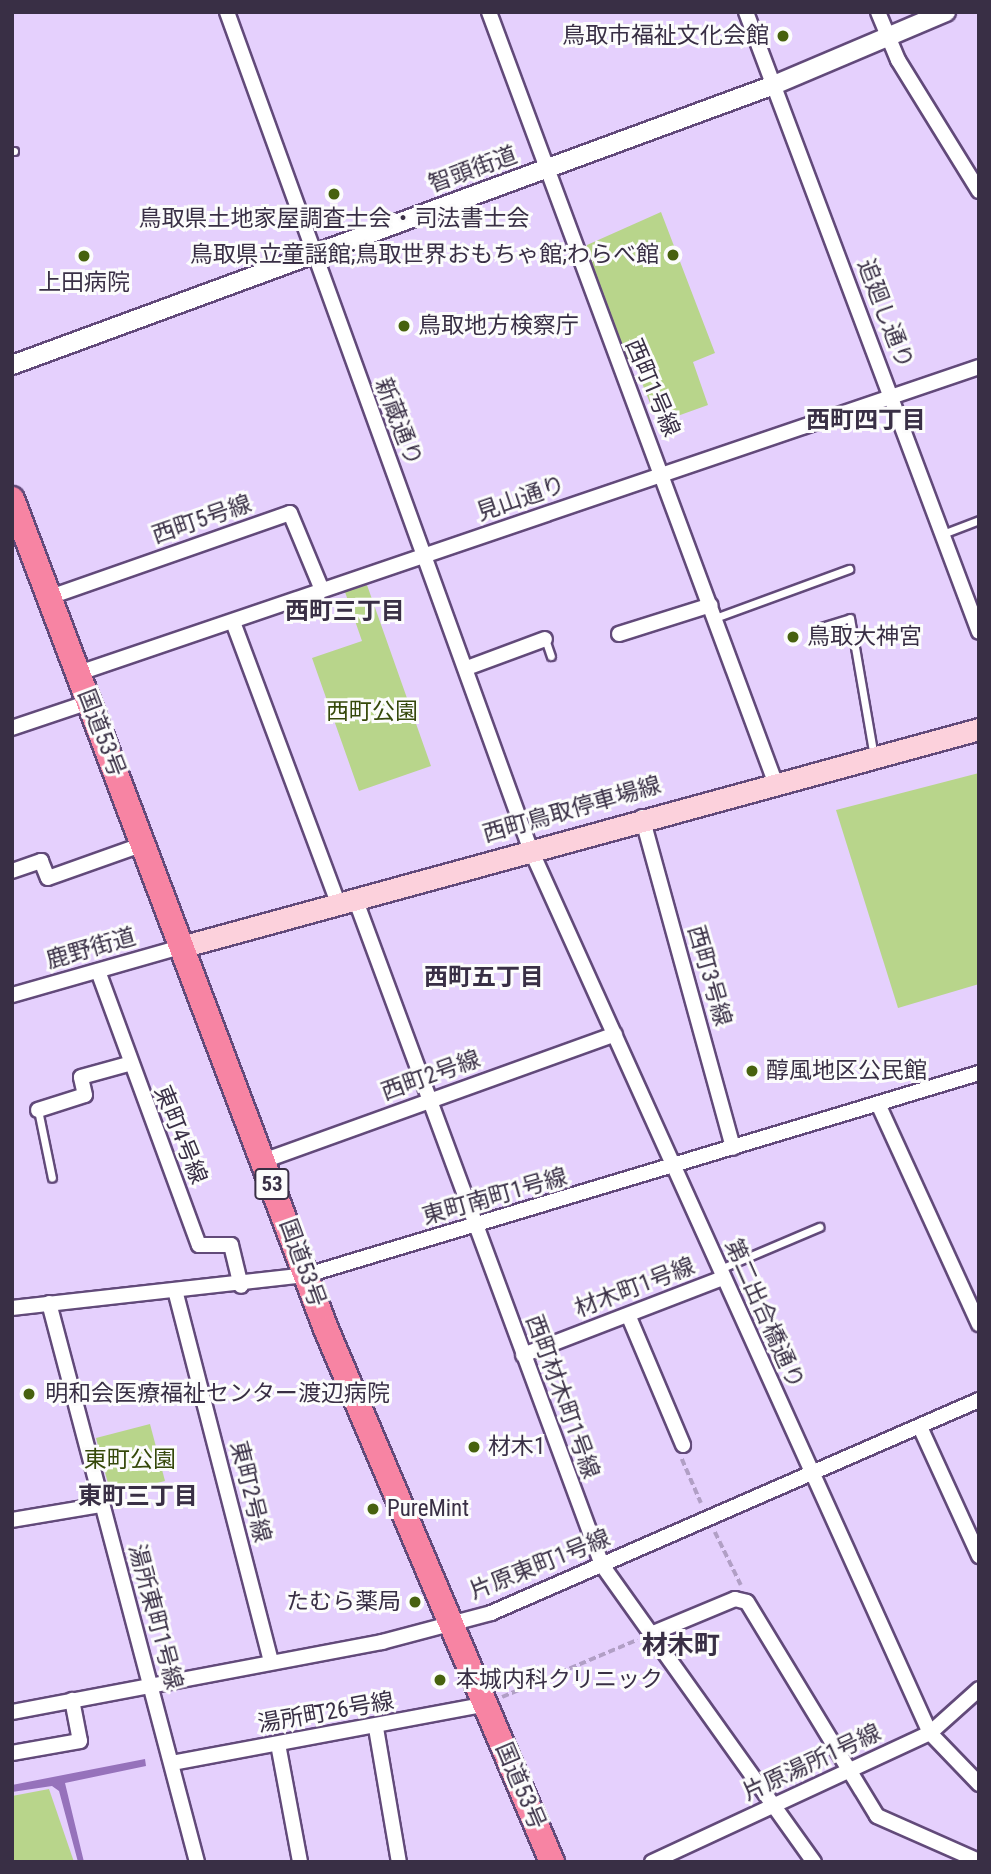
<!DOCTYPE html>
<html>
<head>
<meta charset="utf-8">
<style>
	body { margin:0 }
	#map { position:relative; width:991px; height:1874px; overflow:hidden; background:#e5d0fd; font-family:"Roboto Condensed","Noto Sans JP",sans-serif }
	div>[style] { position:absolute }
	.green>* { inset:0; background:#b8d58b }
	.water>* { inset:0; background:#9672bb }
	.path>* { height:3.5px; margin-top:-1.75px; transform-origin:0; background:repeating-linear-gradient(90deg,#b19fc5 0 7px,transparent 0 10.5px) }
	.roads { filter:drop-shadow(2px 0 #624a7a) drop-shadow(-2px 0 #624a7a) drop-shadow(0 2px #624a7a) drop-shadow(0 -2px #624a7a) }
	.service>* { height:7px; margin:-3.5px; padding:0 3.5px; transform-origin:3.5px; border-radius:3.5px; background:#fff }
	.minor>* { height:14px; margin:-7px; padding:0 7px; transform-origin:7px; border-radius:7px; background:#fff }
	.tertiary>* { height:18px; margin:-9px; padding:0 9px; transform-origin:9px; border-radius:9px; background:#fff }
	.secondary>* { height:21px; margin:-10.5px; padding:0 10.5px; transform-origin:10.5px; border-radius:10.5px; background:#fcd1dc }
	.trunk>* { height:24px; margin:-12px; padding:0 12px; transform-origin:12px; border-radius:12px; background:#f784a3 }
	.dots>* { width:19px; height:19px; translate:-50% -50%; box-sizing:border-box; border:4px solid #fcfcfc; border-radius:50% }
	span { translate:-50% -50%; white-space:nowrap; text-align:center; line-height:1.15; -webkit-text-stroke:6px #fcfcfc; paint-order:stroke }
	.shield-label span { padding:2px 5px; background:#fcfcfc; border:2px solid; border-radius:5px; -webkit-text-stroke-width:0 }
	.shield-label { font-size:21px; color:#392f45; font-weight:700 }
	.poi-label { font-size:23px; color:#392f45 }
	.right { translate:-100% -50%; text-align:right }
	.left { translate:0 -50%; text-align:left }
	.street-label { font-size:23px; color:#392f45 }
	.park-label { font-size:23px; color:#35480a }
	.neighbourhood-label { font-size:24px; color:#392f45; font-weight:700 }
	.quarter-label { font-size:26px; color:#392f45; font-weight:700 }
	.frame { position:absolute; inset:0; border:14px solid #392f45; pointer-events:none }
</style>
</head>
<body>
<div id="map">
	<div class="green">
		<i style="clip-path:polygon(661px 212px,715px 353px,693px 362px,708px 405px,658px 423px,634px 363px,623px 359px,584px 257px,587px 245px)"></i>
		<i style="clip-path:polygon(367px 585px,431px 766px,359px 791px,312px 658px,362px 641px,345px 592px)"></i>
		<i style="clip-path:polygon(979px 773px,979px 984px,898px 1008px,836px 810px)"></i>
		<i style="clip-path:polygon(150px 1424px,165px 1481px,111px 1495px,96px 1438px)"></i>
		<i style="clip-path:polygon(49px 1789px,74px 1862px,12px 1862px,12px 1796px)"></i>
	</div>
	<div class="water">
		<i style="clip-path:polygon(145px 1759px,146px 1766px,65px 1783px,84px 1862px,78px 1862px,59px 1791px,52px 1786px,12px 1792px,12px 1785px)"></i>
	</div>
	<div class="path">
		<i style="left:682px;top:1459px;width:48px;rotate:66.6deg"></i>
		<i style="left:715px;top:1532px;width:59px;rotate:63.9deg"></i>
		<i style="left:502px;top:1697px;width:147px;rotate:-22.9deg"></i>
	</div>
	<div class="roads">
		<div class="service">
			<i style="left:12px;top:151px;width:2px"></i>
			<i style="left:940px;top:535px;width:42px;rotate:-21deg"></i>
			<i style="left:715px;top:618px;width:143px;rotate:-20.1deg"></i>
			<i style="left:821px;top:627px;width:30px;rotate:-17deg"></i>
			<i style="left:850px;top:618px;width:141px;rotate:80.2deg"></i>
			<i style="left:545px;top:639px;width:18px;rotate:71deg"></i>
			<i style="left:38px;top:1110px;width:69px;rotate:78.4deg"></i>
			<i style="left:720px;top:1269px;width:108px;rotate:-23deg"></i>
		</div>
		<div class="minor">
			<i style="left:227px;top:12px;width:889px;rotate:70.08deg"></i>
			<i style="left:530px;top:848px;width:971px;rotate:65.68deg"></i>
			<i style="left:930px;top:1733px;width:71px;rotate:46.1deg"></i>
			<i style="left:489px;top:12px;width:821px;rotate:69.62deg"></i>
			<i style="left:746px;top:12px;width:662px;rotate:69.4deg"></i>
			<i style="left:878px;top:12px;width:52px;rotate:67.4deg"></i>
			<i style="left:898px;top:60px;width:154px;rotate:58.3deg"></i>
			<i style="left:50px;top:597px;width:254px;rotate:-19.3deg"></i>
			<i style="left:290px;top:513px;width:83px;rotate:67.4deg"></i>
			<i style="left:233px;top:622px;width:302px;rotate:69.5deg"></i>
			<i style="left:619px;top:634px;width:96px;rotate:-17.5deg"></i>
			<i style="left:467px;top:668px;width:83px;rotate:-20.4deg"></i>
			<i style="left:79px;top:673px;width:951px;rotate:-18.78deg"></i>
			<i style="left:12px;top:728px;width:81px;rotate:-18.7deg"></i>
			<i style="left:642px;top:817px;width:343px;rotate:74.6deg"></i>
			<i style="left:12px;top:871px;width:31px;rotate:-19deg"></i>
			<i style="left:41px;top:861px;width:18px;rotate:68deg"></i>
			<i style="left:48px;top:878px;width:102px;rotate:-19.5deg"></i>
			<i style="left:356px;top:901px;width:708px;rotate:69.67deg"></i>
			<i style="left:602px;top:1565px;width:365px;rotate:54.5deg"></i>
			<i style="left:98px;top:971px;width:292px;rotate:69.8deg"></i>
			<i style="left:199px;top:1245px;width:32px"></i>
			<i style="left:231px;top:1245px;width:42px;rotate:76.3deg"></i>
			<i style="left:12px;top:995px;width:176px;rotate:-15.9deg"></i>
			<i style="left:879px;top:1106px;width:240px;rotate:65.4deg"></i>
			<i style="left:38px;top:1110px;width:49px;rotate:-17.7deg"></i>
			<i style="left:85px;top:1095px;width:18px;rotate:-103deg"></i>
			<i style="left:81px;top:1077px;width:49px;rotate:-15.5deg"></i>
			<i style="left:263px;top:1161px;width:374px;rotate:-19.8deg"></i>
			<i style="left:176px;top:1294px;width:380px;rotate:75.5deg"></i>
			<i style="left:49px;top:1303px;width:578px;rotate:75.17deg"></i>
			<i style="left:12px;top:1308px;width:297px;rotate:-6.4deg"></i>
			<i style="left:307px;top:1275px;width:702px;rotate:-16.73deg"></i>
			<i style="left:629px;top:1317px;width:139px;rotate:67.1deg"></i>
			<i style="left:523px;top:1355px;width:214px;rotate:-21.1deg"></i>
			<i style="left:920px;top:1427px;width:142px;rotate:65.4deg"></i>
			<i style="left:12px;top:1520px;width:90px;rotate:-9.6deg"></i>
			<i style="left:651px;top:1634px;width:91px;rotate:-22.6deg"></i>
			<i style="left:735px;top:1599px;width:12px;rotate:14deg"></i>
			<i style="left:747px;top:1602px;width:250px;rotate:58.7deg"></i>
			<i style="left:877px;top:1816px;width:111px;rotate:23.8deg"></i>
			<i style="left:12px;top:1712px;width:377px;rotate:-10.7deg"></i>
			<i style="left:382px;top:1642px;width:113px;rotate:-14.9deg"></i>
			<i style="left:491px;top:1613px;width:532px;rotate:-23.58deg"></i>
			<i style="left:376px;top:1728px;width:136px;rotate:80.3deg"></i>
			<i style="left:278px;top:1744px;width:120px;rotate:79.4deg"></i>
			<i style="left:12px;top:1753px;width:69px;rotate:-10deg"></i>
			<i style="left:80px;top:1741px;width:42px;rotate:-101deg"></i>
			<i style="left:172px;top:1763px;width:319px;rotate:-10.6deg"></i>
			<i style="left:652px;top:1862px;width:306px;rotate:-24.9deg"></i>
			<i style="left:930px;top:1733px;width:66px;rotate:-41.9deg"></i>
		</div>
		<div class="tertiary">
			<i style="left:12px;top:365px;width:812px;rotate:-20.18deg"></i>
			<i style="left:774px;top:85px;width:187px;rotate:-23deg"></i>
		</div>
		<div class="secondary">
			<i style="left:181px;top:947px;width:827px;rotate:-15.28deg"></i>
		</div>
		<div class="trunk">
			<i style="left:12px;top:499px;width:887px;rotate:69.28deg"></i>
			<i style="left:326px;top:1329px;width:579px;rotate:67.02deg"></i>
		</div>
	</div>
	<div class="dots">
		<i style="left:783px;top:36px;background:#47610f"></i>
		<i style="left:334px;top:194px;background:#47610f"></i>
		<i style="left:673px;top:255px;background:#47610f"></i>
		<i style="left:84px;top:256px;background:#47610f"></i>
		<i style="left:404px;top:326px;background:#47610f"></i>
		<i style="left:793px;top:637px;background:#47610f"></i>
		<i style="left:752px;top:1071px;background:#47610f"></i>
		<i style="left:29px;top:1394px;background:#47610f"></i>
		<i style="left:474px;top:1447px;background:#47610f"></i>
		<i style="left:373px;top:1509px;background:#47610f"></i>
		<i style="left:415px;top:1602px;background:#47610f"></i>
		<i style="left:440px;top:1680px;background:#47610f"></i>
	</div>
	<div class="shield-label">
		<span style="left:272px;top:1184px">53</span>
	</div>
	<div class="poi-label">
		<span class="right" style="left:769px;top:36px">鳥取市福祉文化会館</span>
		<span style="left:334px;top:219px">鳥取県土地家屋調査士会・司法書士会</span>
		<span class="right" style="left:659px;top:255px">鳥取県立童謡館;鳥取世界おもちゃ館;わらべ館</span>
		<span style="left:84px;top:283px">上田病院</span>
		<span class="left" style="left:418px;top:326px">鳥取地方検察庁</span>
		<span class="left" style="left:807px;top:637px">鳥取大神宮</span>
		<span class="left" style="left:766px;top:1071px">醇風地区公民館</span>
		<span class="left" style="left:45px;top:1394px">明和会医療福祉センター渡辺病院</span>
		<span class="left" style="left:488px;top:1447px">材木1</span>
		<span class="left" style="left:387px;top:1509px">PureMint</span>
		<span class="right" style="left:401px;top:1602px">たむら薬局</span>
		<span class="left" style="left:456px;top:1680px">本城内科クリニック</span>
	</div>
	<div class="street-label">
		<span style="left:473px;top:170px;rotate:-20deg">智頭街道</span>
		<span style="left:885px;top:314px;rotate:69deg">追廻し通り</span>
		<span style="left:652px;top:388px;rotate:67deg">西町1号線</span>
		<span style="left:398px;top:422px;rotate:69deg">新蔵通り</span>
		<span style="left:521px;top:499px;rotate:-19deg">見山通り</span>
		<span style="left:202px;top:520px;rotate:-19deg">西町5号線</span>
		<span style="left:101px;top:733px;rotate:69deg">国道53号</span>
		<span style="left:572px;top:810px;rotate:-16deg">西町鳥取停車場線</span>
		<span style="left:91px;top:949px;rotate:-16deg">鹿野街道</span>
		<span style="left:709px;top:976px;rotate:74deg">西町3号線</span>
		<span style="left:431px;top:1076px;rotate:-20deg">西町2号線</span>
		<span style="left:180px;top:1135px;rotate:68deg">東町4号線</span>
		<span style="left:495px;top:1197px;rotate:-16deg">東町南町1号線</span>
		<span style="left:302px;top:1263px;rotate:70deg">国道53号</span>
		<span style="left:635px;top:1288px;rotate:-21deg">材木町1号線</span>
		<span style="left:764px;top:1314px;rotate:66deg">第二出合橋通り</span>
		<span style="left:562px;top:1397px;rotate:70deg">西町材木町1号線</span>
		<span style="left:250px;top:1492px;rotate:76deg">東町2号線</span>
		<span style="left:540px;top:1565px;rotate:-22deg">片原東町1号線</span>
		<span style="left:155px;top:1617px;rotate:75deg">湯所東町1号線</span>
		<span style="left:326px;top:1713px;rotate:-10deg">湯所町26号線</span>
		<span style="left:812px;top:1763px;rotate:-25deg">片原湯所1号線</span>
		<span style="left:520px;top:1786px;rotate:67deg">国道53号</span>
	</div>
	<div class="park-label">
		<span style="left:372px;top:712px">西町公園</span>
		<span style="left:130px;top:1460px">東町公園</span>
	</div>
	<div class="neighbourhood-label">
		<span style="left:866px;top:421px">西町四丁目</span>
		<span style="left:345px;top:612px">西町三丁目</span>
		<span style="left:484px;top:978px">西町五丁目</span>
		<span style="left:138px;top:1497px">東町三丁目</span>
	</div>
	<div class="quarter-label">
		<span style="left:681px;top:1646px">材木町</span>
	</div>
	<div class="frame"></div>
</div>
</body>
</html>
